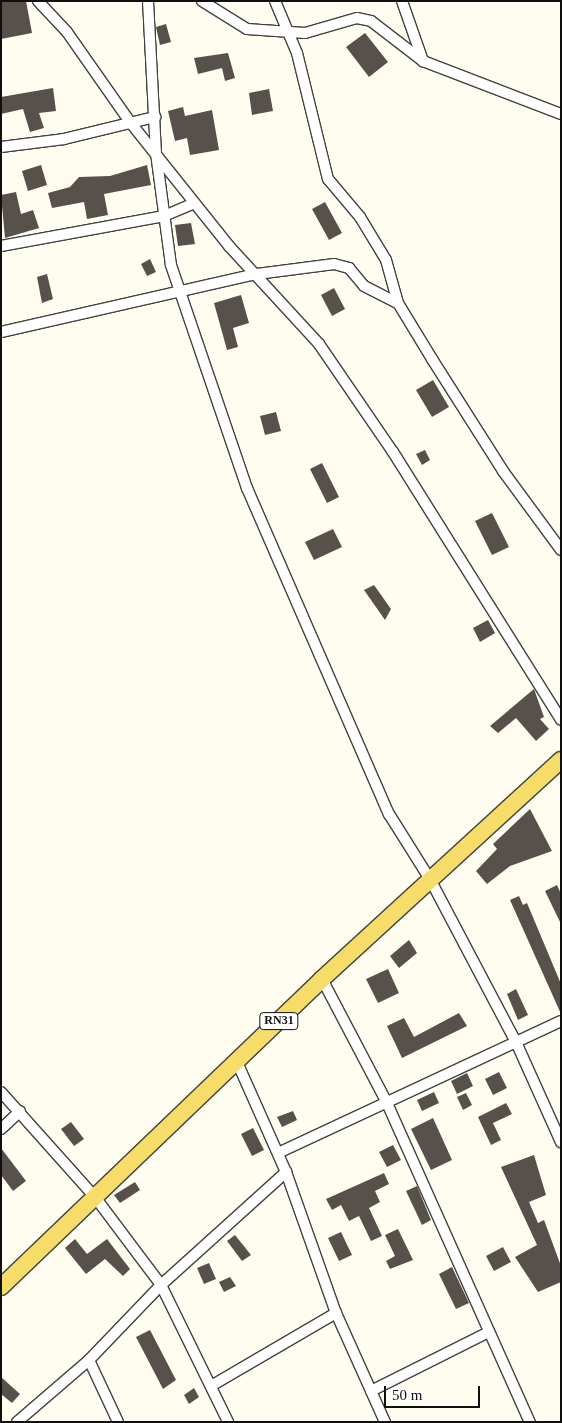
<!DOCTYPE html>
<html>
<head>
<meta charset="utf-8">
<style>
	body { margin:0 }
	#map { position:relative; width:562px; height:1423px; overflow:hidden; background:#fffdf0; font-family:"Times New Roman",serif }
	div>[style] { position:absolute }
	.building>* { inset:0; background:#57504b }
	.roads { filter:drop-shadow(1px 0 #424242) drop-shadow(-1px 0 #424242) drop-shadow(0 1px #424242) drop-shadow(0 -1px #424242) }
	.street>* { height:10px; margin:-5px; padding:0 5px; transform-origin:5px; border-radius:5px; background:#fff }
	.primary>* { height:16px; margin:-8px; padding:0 8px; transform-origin:8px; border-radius:8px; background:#f6dd69 }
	span { translate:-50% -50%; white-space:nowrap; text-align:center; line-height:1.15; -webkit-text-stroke:5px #fff; paint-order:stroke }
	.shield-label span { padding:1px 4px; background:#fff; border:1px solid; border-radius:4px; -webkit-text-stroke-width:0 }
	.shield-label { font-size:12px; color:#0f0f0f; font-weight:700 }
	.frame { position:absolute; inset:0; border:2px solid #0f0f0f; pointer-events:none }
	.scale { position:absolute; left:384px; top:1386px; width:96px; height:22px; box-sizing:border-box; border:2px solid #0f0f0f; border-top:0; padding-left:6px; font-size:15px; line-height:18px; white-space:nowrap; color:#0f0f0f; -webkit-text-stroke:4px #fff; paint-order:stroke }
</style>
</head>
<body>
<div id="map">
	<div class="building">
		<i style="clip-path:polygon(1px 1px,26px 1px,32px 33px,1px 39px)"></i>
		<i style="clip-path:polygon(166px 24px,171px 42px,160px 45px,156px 27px)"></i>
		<i style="clip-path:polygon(365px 33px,388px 62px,369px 77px,346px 47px)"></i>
		<i style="clip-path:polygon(228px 53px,235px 78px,225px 81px,222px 68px,198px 74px,194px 58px)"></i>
		<i style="clip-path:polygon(53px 88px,56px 111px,39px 113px,44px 128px,30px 132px,23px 109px,1px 114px,1px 97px)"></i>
		<i style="clip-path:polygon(269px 89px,273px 111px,252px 115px,249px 93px)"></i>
		<i style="clip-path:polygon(183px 107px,185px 116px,212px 110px,219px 150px,190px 155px,187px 138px,175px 141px,168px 111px)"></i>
		<i style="clip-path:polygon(41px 165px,47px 185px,28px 191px,22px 171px)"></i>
		<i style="clip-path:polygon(147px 165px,151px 185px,104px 194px,108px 215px,87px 219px,84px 202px,52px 208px,48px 193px,70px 187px,79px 177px,110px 176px)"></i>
		<i style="clip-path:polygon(16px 192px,21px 214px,33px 210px,39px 228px,5px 238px,1px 195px)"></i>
		<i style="clip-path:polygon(325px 202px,342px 233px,329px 240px,312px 209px)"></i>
		<i style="clip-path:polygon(191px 223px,195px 244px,178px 246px,175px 225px)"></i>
		<i style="clip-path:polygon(150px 259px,156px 272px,147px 276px,141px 264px)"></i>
		<i style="clip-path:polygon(47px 274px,53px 299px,42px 303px,37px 277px)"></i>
		<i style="clip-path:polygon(334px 288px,345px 309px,332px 316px,321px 295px)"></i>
		<i style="clip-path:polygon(241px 295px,249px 323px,233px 328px,238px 347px,227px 350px,214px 303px)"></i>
		<i style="clip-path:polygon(433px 380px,449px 407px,432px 417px,416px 390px)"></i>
		<i style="clip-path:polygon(276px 412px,281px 431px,265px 435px,260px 416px)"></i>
		<i style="clip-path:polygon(425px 450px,430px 460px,422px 465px,416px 454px)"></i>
		<i style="clip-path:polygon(322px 463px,339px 497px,327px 503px,310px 469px)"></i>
		<i style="clip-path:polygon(492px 513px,509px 547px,492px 555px,475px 521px)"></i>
		<i style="clip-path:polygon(333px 529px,342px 547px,314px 560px,305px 542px)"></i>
		<i style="clip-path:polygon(374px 585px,391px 609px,385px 620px,364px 590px)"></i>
		<i style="clip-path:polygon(488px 620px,495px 633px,480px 642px,473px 628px)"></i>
		<i style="clip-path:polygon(534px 689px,544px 717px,540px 719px,549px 729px,536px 741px,516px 718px,498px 733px,490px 726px)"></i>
		<i style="clip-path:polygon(530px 809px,552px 851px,510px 866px,487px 884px,476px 871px,497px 849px,493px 844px)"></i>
		<i style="clip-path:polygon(557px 885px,561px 894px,561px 924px,545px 891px)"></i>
		<i style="clip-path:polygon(519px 896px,523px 905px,527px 903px,561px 984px,561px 1014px,510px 900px)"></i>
		<i style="clip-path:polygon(409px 940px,417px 953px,399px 968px,390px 956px)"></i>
		<i style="clip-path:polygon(388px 969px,399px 993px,378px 1003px,366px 979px)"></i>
		<i style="clip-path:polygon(516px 989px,528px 1015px,518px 1020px,507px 994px)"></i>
		<i style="clip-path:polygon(459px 1013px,467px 1026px,402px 1058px,387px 1026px,404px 1018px,414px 1037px)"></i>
		<i style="clip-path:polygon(499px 1072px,507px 1088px,493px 1095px,485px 1079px)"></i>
		<i style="clip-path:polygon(467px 1073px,473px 1086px,457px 1094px,451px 1081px)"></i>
		<i style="clip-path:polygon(434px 1092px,439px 1103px,422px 1111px,417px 1100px)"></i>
		<i style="clip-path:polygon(466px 1093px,472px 1105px,463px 1110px,457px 1097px)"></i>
		<i style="clip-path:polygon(506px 1103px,512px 1114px,493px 1123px,501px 1140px,491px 1145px,478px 1117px)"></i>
		<i style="clip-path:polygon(293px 1111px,297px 1120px,282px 1127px,277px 1117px)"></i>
		<i style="clip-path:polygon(433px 1118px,452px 1160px,431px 1170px,411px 1129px)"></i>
		<i style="clip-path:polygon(71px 1122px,84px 1139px,74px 1146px,61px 1129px)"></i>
		<i style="clip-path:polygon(253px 1128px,264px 1150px,252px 1156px,241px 1134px)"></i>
		<i style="clip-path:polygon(393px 1145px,401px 1160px,387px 1167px,379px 1152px)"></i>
		<i style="clip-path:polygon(1px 1148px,26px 1181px,13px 1191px,1px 1175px)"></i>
		<i style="clip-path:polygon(534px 1155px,546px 1195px,529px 1202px,538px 1223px,544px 1220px,561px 1266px,561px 1282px,538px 1292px,515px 1257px,537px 1245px,501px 1167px)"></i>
		<i style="clip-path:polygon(384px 1173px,389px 1184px,375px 1191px,380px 1202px,369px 1208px,382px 1236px,371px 1241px,359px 1216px,349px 1221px,341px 1205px,332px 1210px,326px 1199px)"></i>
		<i style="clip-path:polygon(135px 1182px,140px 1190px,120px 1203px,114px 1195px)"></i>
		<i style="clip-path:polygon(417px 1186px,431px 1220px,422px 1225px,406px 1191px)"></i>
		<i style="clip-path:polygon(398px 1229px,413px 1260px,390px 1269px,386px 1261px,395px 1256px,385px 1235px)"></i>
		<i style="clip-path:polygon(341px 1232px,352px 1255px,339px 1261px,328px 1238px)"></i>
		<i style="clip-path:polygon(235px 1235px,251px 1255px,242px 1261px,227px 1241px)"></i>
		<i style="clip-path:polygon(75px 1239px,87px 1254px,107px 1239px,130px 1269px,123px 1276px,105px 1259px,86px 1274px,65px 1248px)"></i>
		<i style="clip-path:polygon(503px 1247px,511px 1262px,494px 1271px,486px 1256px)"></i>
		<i style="clip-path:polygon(209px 1263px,216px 1279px,204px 1284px,197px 1268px)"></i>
		<i style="clip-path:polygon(452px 1267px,469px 1303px,456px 1309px,439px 1274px)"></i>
		<i style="clip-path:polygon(230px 1277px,236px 1286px,224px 1292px,219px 1282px)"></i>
		<i style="clip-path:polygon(150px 1330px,176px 1380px,163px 1389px,136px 1337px)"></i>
		<i style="clip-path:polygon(1px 1377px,20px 1394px,12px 1403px,1px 1394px)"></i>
		<i style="clip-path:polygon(194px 1388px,199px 1397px,189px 1404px,184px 1395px)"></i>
	</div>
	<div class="roads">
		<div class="street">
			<i style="left:38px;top:1px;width:42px;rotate:46.9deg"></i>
			<i style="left:67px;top:32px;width:110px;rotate:55deg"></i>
			<i style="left:130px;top:122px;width:159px;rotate:51.4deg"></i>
			<i style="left:229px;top:246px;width:133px;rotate:47.4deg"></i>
			<i style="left:319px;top:344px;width:131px;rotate:55.6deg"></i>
			<i style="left:393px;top:452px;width:316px;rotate:57.9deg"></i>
			<i style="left:148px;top:1px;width:152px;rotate:87deg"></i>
			<i style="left:156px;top:153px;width:113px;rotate:82.4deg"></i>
			<i style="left:171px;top:265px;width:236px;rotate:71.2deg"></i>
			<i style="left:247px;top:488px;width:356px;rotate:66.5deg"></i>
			<i style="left:389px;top:814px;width:79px;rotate:57.9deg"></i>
			<i style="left:431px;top:881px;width:182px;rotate:62.2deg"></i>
			<i style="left:516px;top:1042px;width:110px;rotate:65.8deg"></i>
			<i style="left:202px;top:1px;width:53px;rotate:31.9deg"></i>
			<i style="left:247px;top:29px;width:58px;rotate:3.9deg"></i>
			<i style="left:305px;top:33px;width:54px;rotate:-16.1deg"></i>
			<i style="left:357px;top:18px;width:14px;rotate:12deg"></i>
			<i style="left:371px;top:21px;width:66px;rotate:37.6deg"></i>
			<i style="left:423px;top:61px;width:148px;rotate:21deg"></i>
			<i style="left:275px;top:1px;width:56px;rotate:67.1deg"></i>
			<i style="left:297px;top:53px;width:130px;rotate:76.2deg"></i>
			<i style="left:328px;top:179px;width:50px;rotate:49.9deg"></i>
			<i style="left:360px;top:217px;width:50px;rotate:58.8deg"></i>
			<i style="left:386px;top:260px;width:45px;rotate:74.4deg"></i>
			<i style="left:398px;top:303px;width:66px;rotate:58.7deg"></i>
			<i style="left:432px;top:359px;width:133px;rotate:57.6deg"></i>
			<i style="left:503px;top:471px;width:98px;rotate:53.7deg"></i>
			<i style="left:402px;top:1px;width:64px;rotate:70.7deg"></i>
			<i style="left:1px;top:147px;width:64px;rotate:-7.2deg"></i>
			<i style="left:64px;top:139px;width:94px;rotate:-13.6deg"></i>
			<i style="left:1px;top:246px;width:166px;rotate:-10.4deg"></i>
			<i style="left:164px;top:216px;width:33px;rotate:-23deg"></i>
			<i style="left:1px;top:332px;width:262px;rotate:-12.8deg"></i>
			<i style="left:257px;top:274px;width:78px;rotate:-7.4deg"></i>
			<i style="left:334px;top:264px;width:16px;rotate:15deg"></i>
			<i style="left:349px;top:268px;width:23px;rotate:50deg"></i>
			<i style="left:364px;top:286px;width:38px;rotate:27deg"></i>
			<i style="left:322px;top:979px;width:140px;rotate:62.3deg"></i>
			<i style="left:387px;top:1103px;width:350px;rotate:65.9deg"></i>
			<i style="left:237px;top:1062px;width:120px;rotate:66deg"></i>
			<i style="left:286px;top:1172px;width:150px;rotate:70.5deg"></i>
			<i style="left:336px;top:1313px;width:120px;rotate:65.8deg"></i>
			<i style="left:1px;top:1092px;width:141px;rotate:48.2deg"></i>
			<i style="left:95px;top:1197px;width:110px;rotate:53.1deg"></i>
			<i style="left:161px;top:1285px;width:153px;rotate:63.9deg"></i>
			<i style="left:1px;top:1129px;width:26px;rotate:-43deg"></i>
			<i style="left:278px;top:1153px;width:312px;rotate:-25deg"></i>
			<i style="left:89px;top:1360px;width:68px;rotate:64.9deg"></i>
			<i style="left:211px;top:1386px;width:145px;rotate:-30.3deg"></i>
			<i style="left:371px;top:1391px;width:132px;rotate:-26.6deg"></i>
			<i style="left:17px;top:1422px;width:95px;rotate:-40.7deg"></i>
			<i style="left:89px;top:1360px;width:104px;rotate:-46.2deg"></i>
			<i style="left:161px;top:1285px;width:169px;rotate:-42.1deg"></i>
		</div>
		<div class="primary">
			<i style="left:1px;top:1287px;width:445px;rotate:-43.8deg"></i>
			<i style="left:322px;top:979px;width:324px;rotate:-42.5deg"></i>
		</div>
	</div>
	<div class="shield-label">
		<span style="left:279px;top:1021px">RN31</span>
	</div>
	<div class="frame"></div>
	<div class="scale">50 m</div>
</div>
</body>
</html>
